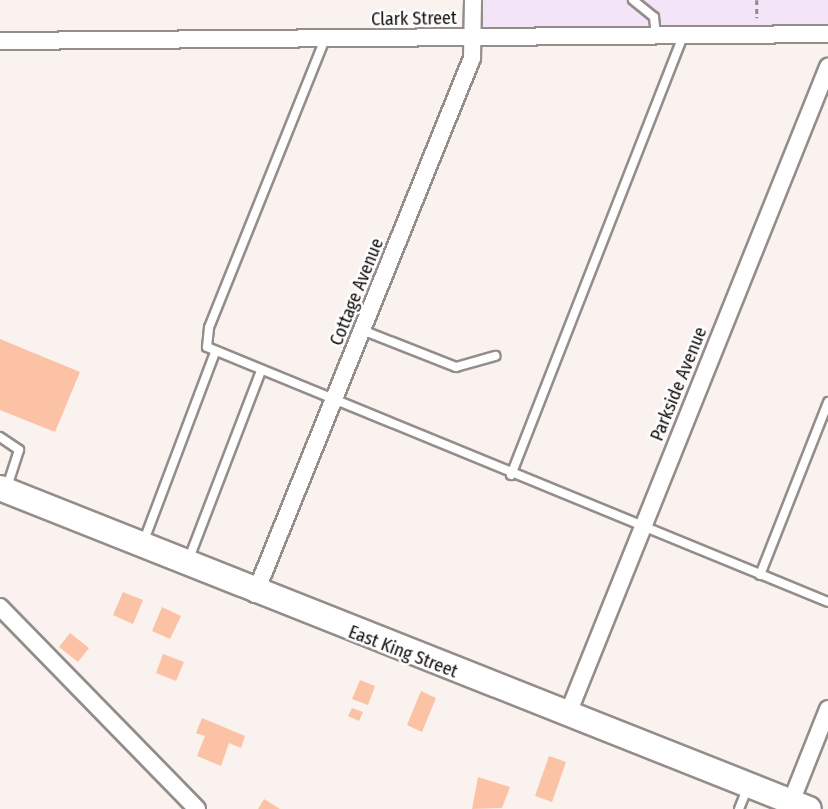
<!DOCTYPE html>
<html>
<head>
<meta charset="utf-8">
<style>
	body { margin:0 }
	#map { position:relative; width:828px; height:809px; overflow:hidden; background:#faf2ef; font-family:"Fira Sans Condensed",sans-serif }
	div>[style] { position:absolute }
	.education>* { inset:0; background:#f3e4f8 }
	.building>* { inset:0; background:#fcc2a6 }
	.path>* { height:2.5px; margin-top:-1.25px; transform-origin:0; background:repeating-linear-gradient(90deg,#918c8a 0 5px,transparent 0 8.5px) }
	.roads { filter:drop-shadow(2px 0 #948d8a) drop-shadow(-2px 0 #948d8a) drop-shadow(0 2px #948d8a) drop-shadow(0 -2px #948d8a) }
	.service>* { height:8px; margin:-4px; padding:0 4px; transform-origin:4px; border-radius:4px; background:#fff }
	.minor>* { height:16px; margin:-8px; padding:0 8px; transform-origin:8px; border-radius:8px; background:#fff }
	.primary>* { height:24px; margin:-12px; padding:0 12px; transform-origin:12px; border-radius:12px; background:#fff }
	span { translate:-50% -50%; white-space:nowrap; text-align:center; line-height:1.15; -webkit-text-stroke:5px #fff; paint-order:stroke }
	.street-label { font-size:18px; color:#0e0c0b }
</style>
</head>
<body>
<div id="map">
	<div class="education">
		<i style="clip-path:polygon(473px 0,828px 0,828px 34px,473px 37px)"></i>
	</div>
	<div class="building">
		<i style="clip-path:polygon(0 339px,80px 372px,55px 432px,0 410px)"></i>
		<i style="clip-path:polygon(123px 592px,143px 600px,133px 624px,113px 615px)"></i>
		<i style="clip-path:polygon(162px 607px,181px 616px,170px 639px,152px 631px)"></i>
		<i style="clip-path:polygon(70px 633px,89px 648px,78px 662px,59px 647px)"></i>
		<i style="clip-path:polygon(163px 654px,184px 662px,176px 681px,156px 673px)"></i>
		<i style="clip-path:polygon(360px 680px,375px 686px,368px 705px,352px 699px)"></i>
		<i style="clip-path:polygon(421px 691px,436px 698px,422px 732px,407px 725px)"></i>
		<i style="clip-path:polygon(352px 708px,363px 712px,359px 721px,348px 716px)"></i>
		<i style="clip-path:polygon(202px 718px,245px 736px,241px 748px,229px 743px,221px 766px,197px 756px,205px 736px,196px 733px)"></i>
		<i style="clip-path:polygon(549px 756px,566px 762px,552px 802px,535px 796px)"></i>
		<i style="clip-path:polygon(478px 777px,510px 787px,502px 808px,472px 809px)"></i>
		<i style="clip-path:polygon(264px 799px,280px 809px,258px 809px)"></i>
	</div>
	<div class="path">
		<i style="left:757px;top:0;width:18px;rotate:90deg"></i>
	</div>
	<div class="roads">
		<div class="service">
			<i style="left:633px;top:0;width:27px;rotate:39deg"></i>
			<i style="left:654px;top:17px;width:19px;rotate:84deg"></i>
			<i style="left:325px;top:39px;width:311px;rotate:111.9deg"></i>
			<i style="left:209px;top:328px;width:19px;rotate:96deg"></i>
			<i style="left:207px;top:347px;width:671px;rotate:22.32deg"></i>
			<i style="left:362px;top:330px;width:101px;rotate:21.5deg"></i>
			<i style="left:456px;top:367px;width:41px;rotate:-15.8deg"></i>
			<i style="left:0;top:437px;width:23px;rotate:34deg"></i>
			<i style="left:19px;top:450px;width:40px;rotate:108deg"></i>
			<i style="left:511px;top:475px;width:471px;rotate:-68.6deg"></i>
			<i style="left:143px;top:543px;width:204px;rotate:-69.3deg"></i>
			<i style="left:188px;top:561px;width:204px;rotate:-69deg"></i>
			<i style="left:760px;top:575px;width:186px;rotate:-68.5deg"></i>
			<i style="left:739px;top:809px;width:22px;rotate:-68deg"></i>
		</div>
		<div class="minor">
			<i style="left:0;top:41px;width:828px;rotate:-0.48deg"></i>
			<i style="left:255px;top:594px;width:578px;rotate:-67.96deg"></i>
			<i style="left:472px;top:58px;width:58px;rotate:-89deg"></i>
			<i style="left:0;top:607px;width:282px;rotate:45.7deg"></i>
			<i style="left:567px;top:716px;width:700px;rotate:-68.09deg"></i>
			<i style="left:791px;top:802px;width:100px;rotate:-68.3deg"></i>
		</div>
		<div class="primary">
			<i style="left:0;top:488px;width:870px;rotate:21.64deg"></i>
		</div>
	</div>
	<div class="street-label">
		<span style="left:414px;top:19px;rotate:-1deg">Clark Street</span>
		<span style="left:357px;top:292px;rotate:-68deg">Cottage Avenue</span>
		<span style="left:679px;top:384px;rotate:-68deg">Parkside Avenue</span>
		<span style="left:403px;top:652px;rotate:21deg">East King Street</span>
	</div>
</div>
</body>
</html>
